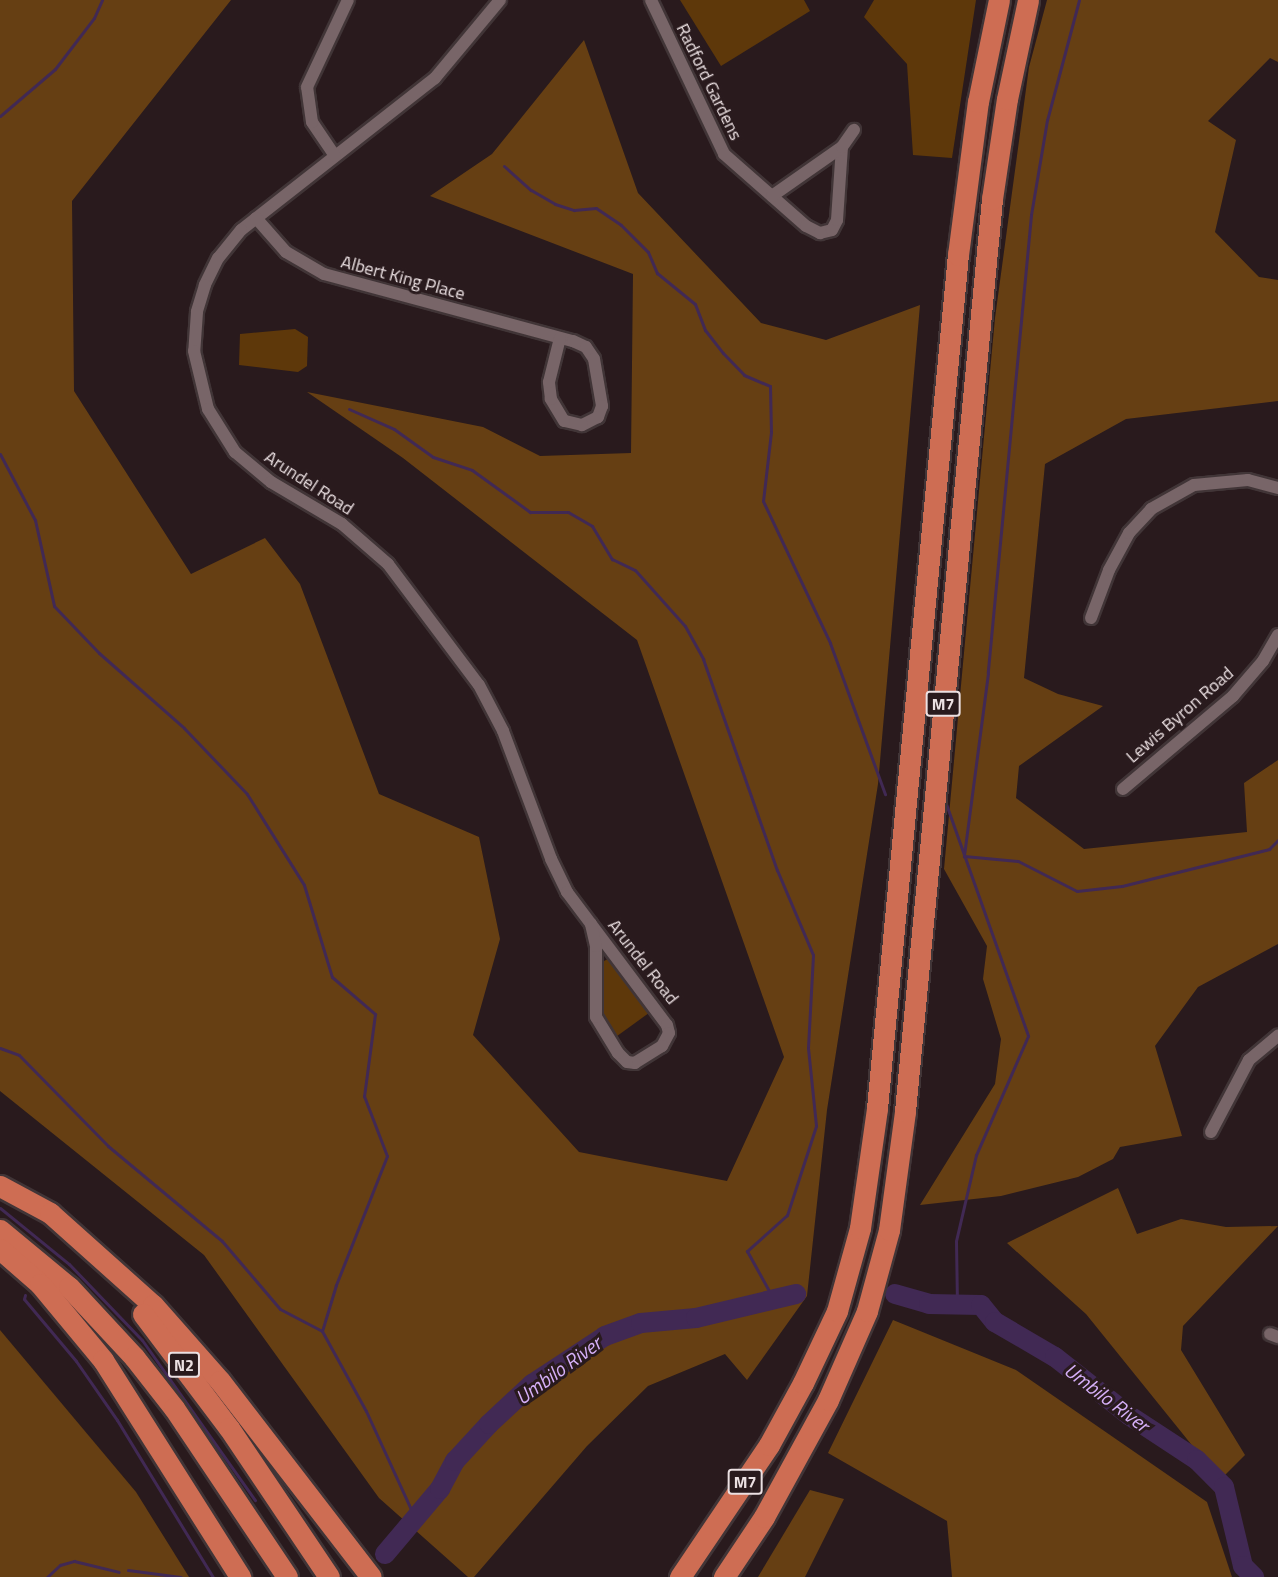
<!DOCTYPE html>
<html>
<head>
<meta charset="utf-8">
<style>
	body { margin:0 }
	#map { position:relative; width:1278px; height:1577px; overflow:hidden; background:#291a1d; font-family:"Titillium Web",sans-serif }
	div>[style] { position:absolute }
	.green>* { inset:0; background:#5e380a }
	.forest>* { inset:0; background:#663f13 }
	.stream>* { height:3px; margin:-1.5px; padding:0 1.5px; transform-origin:1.5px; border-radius:1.5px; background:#412954 }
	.river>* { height:20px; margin:-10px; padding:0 10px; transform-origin:10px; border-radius:10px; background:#412954 }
	.roads { filter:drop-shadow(2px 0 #413537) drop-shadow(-2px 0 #413537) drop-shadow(0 2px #413537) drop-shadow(0 -2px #413537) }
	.street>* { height:12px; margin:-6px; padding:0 6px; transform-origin:6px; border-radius:6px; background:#786568 }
	.highway>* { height:21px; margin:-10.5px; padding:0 10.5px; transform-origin:10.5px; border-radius:10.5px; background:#ce6d53 }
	span { translate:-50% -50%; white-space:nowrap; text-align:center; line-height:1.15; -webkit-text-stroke:6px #291a1d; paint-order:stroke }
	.shield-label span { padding:2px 4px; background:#291a1d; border:2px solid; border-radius:4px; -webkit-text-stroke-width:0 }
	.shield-label { font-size:16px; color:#ebe0e2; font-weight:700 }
	.street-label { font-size:18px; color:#ebe0e2 }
	.water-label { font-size:20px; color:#d5aff7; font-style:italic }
</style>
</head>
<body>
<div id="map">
	<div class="green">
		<i style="clip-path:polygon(680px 0,804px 0,810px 11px,721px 66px)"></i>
		<i style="clip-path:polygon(874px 0,976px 0,952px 158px,913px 155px,907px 64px,864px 17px)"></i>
		<i style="clip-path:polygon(295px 329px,308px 337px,307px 366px,298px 372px,239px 365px,240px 334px)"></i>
		<i style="clip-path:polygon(613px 956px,653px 1010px,613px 1039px,601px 1020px,597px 965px)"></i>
	</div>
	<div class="forest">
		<i style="clip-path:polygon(0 0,231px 0,72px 201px,74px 391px,191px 574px,265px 538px,300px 584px,379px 794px,479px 837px,500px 939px,473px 1035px,579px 1152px,727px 1181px,784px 1057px,637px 640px,403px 458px,307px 392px,483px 427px,540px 456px,631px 453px,633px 274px,430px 196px,492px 154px,584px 40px,638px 193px,761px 323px,826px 340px,920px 305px,878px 784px,827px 1110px,807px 1296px,747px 1380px,725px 1354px,648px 1386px,587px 1446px,474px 1577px,468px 1577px,379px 1498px,204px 1255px,0 1091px)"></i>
		<i style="clip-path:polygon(1047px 0,1278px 0,1278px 62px,1270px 58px,1208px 121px,1236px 140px,1215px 232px,1259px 277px,1278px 280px,1278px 401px,1126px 419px,1045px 464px,1024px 678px,1058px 694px,1103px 706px,1019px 766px,1016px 798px,1084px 849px,1247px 832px,1244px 783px,1278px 760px,1278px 944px,1198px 987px,1155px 1046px,1182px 1136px,1120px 1147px,1113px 1159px,1078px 1177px,1001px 1196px,920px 1205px,995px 1084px,1001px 1039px,983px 979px,987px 946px,944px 869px,995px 318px,1029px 67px)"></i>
		<i style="clip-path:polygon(1118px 1188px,1137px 1234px,1181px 1219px,1226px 1227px,1278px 1226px,1183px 1326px,1181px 1350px,1245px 1455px,1220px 1480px,1086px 1314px,1007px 1243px)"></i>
		<i style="clip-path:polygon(893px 1320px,1016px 1370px,1207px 1502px,1232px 1577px,952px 1577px,947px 1521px,828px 1453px)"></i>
		<i style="clip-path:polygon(0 1330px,136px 1492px,189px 1577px,0 1577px)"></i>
		<i style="clip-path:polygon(810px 1490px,844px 1499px,805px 1577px,758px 1577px)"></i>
	</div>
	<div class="stream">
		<i style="left:1079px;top:0;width:124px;rotate:104.9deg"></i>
		<i style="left:1047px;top:120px;width:96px;rotate:99.6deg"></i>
		<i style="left:1031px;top:215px;width:460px;rotate:95.4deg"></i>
		<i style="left:988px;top:673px;width:185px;rotate:97.5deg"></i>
		<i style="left:964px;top:856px;width:54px;rotate:5.3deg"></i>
		<i style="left:1018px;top:861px;width:66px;rotate:27deg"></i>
		<i style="left:1077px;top:891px;width:45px;rotate:-6.3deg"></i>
		<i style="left:1122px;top:886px;width:152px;rotate:-14.1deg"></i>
		<i style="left:1269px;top:849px;width:13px;rotate:-45deg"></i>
		<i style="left:0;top:116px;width:72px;rotate:-40.5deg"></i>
		<i style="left:55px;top:69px;width:64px;rotate:-52.6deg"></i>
		<i style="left:94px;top:18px;width:20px;rotate:-66deg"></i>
		<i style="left:504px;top:166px;width:36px;rotate:42deg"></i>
		<i style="left:531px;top:190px;width:28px;rotate:30deg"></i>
		<i style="left:555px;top:204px;width:20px;rotate:18deg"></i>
		<i style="left:574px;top:210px;width:22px;rotate:-5deg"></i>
		<i style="left:596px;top:208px;width:30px;rotate:34deg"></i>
		<i style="left:621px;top:225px;width:38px;rotate:45deg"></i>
		<i style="left:648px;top:252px;width:23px;rotate:67deg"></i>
		<i style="left:657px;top:273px;width:49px;rotate:39.2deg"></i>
		<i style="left:695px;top:304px;width:28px;rotate:69deg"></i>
		<i style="left:705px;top:330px;width:29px;rotate:52deg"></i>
		<i style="left:723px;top:353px;width:30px;rotate:46deg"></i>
		<i style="left:744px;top:375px;width:28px;rotate:23deg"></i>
		<i style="left:770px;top:386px;width:46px;rotate:88.8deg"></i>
		<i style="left:771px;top:432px;width:69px;rotate:96.6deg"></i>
		<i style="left:763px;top:501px;width:157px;rotate:64.7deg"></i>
		<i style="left:830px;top:643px;width:161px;rotate:70deg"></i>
		<i style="left:349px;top:409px;width:49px;rotate:24deg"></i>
		<i style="left:394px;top:429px;width:48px;rotate:35.7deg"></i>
		<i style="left:433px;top:457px;width:41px;rotate:18.4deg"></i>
		<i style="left:472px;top:470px;width:72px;rotate:35.9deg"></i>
		<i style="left:530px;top:512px;width:38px"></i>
		<i style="left:568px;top:512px;width:28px;rotate:30deg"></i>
		<i style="left:592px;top:526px;width:39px;rotate:59deg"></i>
		<i style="left:612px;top:559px;width:25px;rotate:26deg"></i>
		<i style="left:635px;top:570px;width:75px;rotate:48.2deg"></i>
		<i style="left:685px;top:626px;width:38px;rotate:61deg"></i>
		<i style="left:703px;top:659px;width:224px;rotate:70.7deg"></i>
		<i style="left:777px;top:870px;width:92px;rotate:67deg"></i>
		<i style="left:813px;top:955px;width:93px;rotate:93.1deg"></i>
		<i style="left:808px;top:1048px;width:78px;rotate:84.1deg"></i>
		<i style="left:816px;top:1126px;width:94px;rotate:108deg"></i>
		<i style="left:787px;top:1215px;width:54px;rotate:138deg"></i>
		<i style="left:747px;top:1251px;width:56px;rotate:61.1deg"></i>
		<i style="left:0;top:454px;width:75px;rotate:62.1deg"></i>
		<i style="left:35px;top:520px;width:88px;rotate:77.5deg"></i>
		<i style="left:54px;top:606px;width:65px;rotate:46.2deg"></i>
		<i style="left:99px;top:653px;width:113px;rotate:41.4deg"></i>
		<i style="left:184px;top:728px;width:91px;rotate:46.3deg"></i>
		<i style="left:247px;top:794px;width:107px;rotate:57.9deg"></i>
		<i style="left:304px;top:885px;width:96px;rotate:73.1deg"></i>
		<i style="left:332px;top:977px;width:57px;rotate:40.7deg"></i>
		<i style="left:375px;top:1014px;width:83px;rotate:97.6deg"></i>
		<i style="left:364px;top:1096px;width:64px;rotate:69deg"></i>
		<i style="left:387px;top:1156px;width:139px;rotate:111.6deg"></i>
		<i style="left:336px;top:1285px;width:48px;rotate:106.9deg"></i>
		<i style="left:945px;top:801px;width:249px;rotate:70.5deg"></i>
		<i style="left:1028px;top:1036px;width:130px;rotate:113.6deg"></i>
		<i style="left:976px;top:1155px;width:88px;rotate:103.1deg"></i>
		<i style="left:956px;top:1241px;width:62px;rotate:89.1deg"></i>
		<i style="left:0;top:1048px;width:20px;rotate:20deg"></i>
		<i style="left:19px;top:1055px;width:127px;rotate:45.6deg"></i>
		<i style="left:108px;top:1146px;width:148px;rotate:39.8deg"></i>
		<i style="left:222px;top:1241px;width:89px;rotate:49.5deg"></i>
		<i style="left:280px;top:1309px;width:47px;rotate:27.6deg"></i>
		<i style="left:322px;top:1331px;width:91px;rotate:61.2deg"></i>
		<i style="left:366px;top:1411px;width:118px;rotate:65.4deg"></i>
		<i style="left:0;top:1208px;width:89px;rotate:39.1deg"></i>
		<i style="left:69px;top:1264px;width:105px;rotate:46.2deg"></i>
		<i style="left:142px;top:1340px;width:196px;rotate:54.8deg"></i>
		<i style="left:25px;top:1295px;width:4px;rotate:104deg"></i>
		<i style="left:24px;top:1299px;width:81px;rotate:50deg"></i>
		<i style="left:76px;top:1361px;width:72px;rotate:55.2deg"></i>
		<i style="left:117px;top:1420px;width:184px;rotate:58.6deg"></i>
		<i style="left:128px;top:1570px;width:53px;rotate:7.5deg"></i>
		<i style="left:47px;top:1577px;width:18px;rotate:-43deg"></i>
		<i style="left:60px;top:1565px;width:15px;rotate:-16deg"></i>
		<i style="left:74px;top:1561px;width:46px;rotate:13.7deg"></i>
	</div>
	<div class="river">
		<i style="left:895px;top:1294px;width:35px;rotate:16deg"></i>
		<i style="left:929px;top:1304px;width:52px;rotate:1.1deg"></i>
		<i style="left:981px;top:1305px;width:22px;rotate:51deg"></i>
		<i style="left:995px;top:1322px;width:69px;rotate:30.3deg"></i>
		<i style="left:1055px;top:1357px;width:95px;rotate:38.2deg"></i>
		<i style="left:1130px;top:1416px;width:80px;rotate:33.3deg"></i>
		<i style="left:1197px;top:1460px;width:38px;rotate:45deg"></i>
		<i style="left:1224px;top:1487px;width:81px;rotate:76.5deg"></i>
		<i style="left:1243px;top:1566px;width:16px;rotate:45deg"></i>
		<i style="left:385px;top:1554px;width:85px;rotate:-49.8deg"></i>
		<i style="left:440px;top:1489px;width:32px;rotate:-62deg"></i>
		<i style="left:455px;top:1461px;width:50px;rotate:-47.4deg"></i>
		<i style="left:489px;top:1424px;width:59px;rotate:-42.9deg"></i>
		<i style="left:532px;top:1384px;width:87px;rotate:-33.3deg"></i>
		<i style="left:605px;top:1336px;width:38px;rotate:-20deg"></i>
		<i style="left:641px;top:1323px;width:55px;rotate:-5.2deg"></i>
		<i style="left:696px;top:1318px;width:103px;rotate:-13.5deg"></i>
	</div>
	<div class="roads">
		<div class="street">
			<i style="left:500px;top:0;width:102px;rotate:129.8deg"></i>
			<i style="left:435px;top:78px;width:246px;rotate:141.9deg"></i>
			<i style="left:241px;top:230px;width:36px;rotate:129deg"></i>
			<i style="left:218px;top:258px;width:30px;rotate:116deg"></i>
			<i style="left:205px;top:285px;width:28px;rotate:107deg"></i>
			<i style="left:197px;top:312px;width:39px;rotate:94deg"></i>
			<i style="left:194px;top:351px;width:60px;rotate:76.4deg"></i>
			<i style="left:208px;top:409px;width:51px;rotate:57.9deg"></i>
			<i style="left:235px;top:452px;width:47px;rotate:39.8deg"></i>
			<i style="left:271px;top:482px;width:82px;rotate:30.6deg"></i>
			<i style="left:342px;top:524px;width:61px;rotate:41deg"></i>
			<i style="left:388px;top:564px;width:151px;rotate:53.1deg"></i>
			<i style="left:479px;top:685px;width:52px;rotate:62.4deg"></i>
			<i style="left:503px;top:731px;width:137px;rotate:69.4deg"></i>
			<i style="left:551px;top:859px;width:37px;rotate:64deg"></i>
			<i style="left:567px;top:892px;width:166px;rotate:53.1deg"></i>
			<i style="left:667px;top:1025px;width:8px;rotate:76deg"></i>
			<i style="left:669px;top:1033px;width:15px;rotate:118deg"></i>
			<i style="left:662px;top:1046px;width:32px;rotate:148deg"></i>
			<i style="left:635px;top:1063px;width:8px;rotate:-173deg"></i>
			<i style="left:627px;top:1062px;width:13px;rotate:-135deg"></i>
			<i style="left:618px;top:1053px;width:42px;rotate:-121.4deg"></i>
			<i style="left:596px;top:1017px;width:71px;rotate:-90deg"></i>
			<i style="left:596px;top:946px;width:23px;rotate:-103deg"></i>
			<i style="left:651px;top:0;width:170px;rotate:64.6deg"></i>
			<i style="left:724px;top:154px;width:109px;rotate:41.3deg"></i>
			<i style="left:806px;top:226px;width:16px;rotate:27deg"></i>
			<i style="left:820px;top:233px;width:12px;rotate:-14deg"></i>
			<i style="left:832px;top:230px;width:11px;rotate:-63deg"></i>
			<i style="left:837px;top:220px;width:73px;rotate:-86.1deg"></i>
			<i style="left:335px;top:156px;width:41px;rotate:-124.1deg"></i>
			<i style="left:312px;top:122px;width:35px;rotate:-98deg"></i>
			<i style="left:307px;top:87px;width:96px;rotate:-64.8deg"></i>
			<i style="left:772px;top:196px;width:85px;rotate:-35deg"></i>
			<i style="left:842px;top:147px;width:21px;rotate:-55deg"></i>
			<i style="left:256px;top:218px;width:45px;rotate:48.6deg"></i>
			<i style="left:286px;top:252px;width:44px;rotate:30.1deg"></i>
			<i style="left:324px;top:274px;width:258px;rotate:15.1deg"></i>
			<i style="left:573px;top:341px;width:14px;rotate:25deg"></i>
			<i style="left:586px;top:347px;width:14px;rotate:56deg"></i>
			<i style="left:594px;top:359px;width:48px;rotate:80.3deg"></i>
			<i style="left:602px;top:406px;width:12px;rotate:110deg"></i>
			<i style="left:598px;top:417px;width:18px;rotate:153deg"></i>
			<i style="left:582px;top:425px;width:18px;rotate:-167deg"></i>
			<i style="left:564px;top:421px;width:26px;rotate:-121deg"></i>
			<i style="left:551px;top:399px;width:17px;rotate:-97deg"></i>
			<i style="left:549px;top:382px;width:45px;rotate:-76deg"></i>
			<i style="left:1091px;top:618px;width:51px;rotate:-69.4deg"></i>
			<i style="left:1109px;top:570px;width:42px;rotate:-61.6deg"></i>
			<i style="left:1129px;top:533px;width:33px;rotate:-47deg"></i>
			<i style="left:1151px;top:509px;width:49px;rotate:-29.2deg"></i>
			<i style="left:1194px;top:485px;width:54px;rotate:-5.3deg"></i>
			<i style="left:1248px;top:480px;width:31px;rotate:15deg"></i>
			<i style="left:1123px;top:789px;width:144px;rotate:-40.2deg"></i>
			<i style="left:1233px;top:696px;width:46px;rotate:-49.4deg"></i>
			<i style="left:1263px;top:661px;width:30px;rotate:-60deg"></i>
			<i style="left:1211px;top:1132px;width:81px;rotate:-62.2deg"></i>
			<i style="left:1249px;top:1060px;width:38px;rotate:-40deg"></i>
			<i style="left:1270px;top:1334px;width:9px;rotate:21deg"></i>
		</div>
		<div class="highway">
			<i style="left:0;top:1186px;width:57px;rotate:28.4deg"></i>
			<i style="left:50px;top:1213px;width:138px;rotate:41.8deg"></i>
			<i style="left:153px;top:1305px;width:101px;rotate:48.6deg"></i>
			<i style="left:220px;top:1381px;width:247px;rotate:52.4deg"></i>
			<i style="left:0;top:1230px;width:89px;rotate:39.6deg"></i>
			<i style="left:69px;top:1287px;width:96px;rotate:47.1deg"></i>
			<i style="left:134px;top:1357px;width:65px;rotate:51.9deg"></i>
			<i style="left:174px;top:1408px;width:203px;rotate:56.2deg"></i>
			<i style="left:0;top:1249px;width:53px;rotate:41.2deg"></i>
			<i style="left:40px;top:1284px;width:99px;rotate:50.3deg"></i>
			<i style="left:103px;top:1360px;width:257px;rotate:57.7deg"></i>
			<i style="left:143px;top:1314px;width:143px;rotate:53deg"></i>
			<i style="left:229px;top:1428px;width:179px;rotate:56.1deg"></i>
			<i style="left:680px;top:1577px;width:159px;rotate:-56deg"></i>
			<i style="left:769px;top:1445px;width:71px;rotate:-61.3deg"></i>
			<i style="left:803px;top:1383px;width:80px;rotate:-64.7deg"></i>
			<i style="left:837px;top:1311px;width:86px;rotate:-74.5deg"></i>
			<i style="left:860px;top:1228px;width:121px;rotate:-81.9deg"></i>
			<i style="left:877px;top:1108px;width:857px;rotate:-84.58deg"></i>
			<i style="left:958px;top:255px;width:154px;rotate:-82.6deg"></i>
			<i style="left:978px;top:102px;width:104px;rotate:-78.4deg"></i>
			<i style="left:724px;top:1577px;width:72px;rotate:-56.3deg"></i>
			<i style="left:764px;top:1517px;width:133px;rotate:-61.3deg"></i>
			<i style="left:828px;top:1400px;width:97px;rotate:-66.3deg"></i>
			<i style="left:867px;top:1311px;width:84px;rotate:-74.8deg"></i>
			<i style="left:889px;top:1230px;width:120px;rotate:-82.3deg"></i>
			<i style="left:905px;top:1111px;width:916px;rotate:-84.55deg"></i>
			<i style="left:992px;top:199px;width:101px;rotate:-81.5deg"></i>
			<i style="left:1007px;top:99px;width:101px;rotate:-78deg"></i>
		</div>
	</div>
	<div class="shield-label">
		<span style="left:943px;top:704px">M7</span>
		<span style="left:184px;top:1365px">N2</span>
		<span style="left:745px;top:1482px">M7</span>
	</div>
	<div class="street-label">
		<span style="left:709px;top:82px;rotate:64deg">Radford Gardens</span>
		<span style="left:403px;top:278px;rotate:15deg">Albert King Place</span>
		<span style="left:309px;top:483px;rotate:33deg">Arundel Road</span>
		<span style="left:1180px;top:715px;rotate:-41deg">Lewis Byron Road</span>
		<span style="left:643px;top:962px;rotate:52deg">Arundel Road</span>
	</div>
	<div class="water-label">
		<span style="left:558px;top:1370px;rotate:-36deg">Umbilo River</span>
		<span style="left:1107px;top:1397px;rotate:37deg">Umbilo River</span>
	</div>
</div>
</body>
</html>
